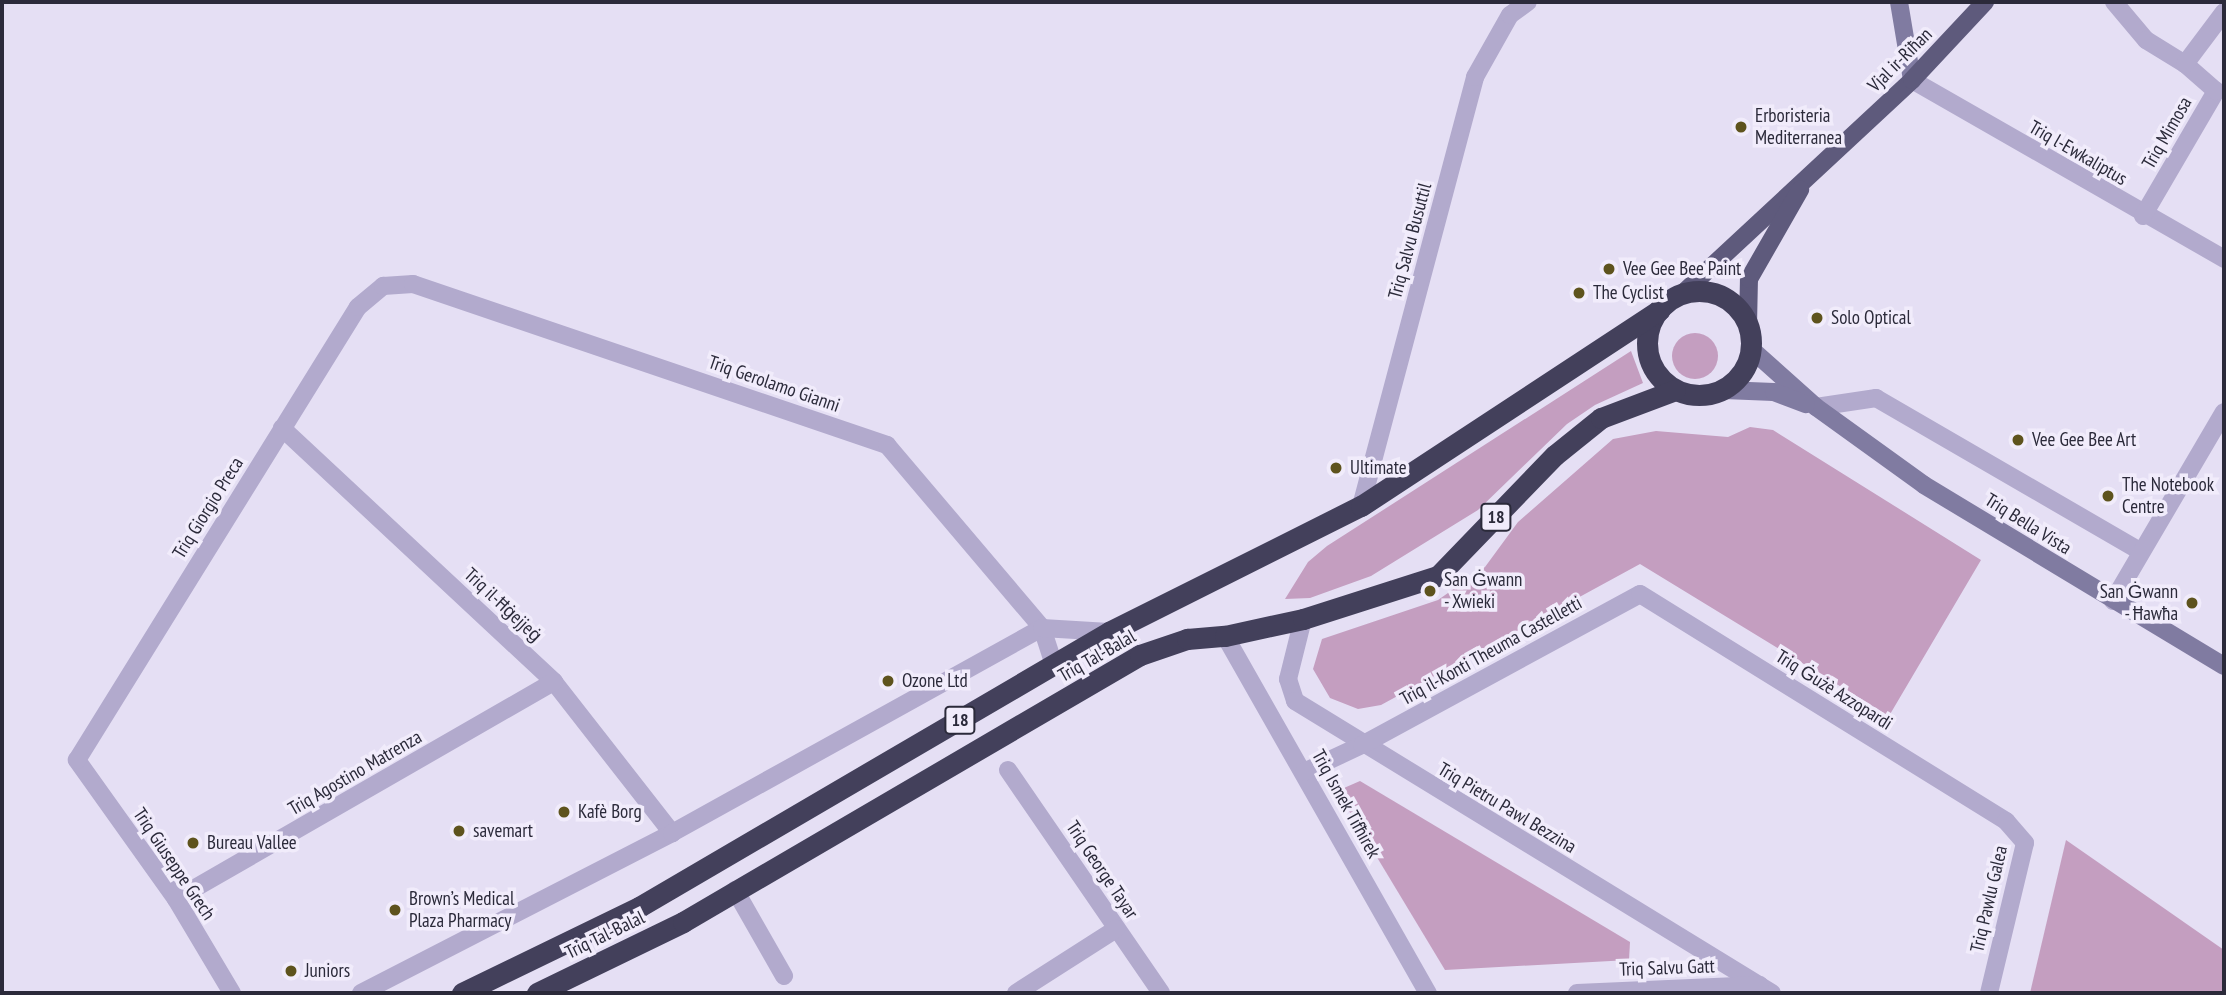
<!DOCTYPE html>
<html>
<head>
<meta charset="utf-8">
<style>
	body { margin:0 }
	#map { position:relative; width:2226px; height:995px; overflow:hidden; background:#e5dff4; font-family:"PT Sans Narrow",sans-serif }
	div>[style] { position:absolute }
	.green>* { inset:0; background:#c49ec0 }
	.round { border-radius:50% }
	.street>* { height:18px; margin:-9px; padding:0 9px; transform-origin:9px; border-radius:9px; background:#b2aacd }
	.secondary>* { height:18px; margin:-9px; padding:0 9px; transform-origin:9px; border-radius:9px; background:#807ba1 }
	.primary>* { height:18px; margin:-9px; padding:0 9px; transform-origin:9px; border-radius:9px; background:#5e5a7c }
	.highway>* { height:21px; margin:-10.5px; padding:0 10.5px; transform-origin:10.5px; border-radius:10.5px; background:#43405b }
	.highway>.ring { margin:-10.5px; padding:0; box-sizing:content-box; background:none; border:21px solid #43405b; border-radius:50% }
	.dots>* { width:19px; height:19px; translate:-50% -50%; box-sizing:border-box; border:4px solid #f1ecfb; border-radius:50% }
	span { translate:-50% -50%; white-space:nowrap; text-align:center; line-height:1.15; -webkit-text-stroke:7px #f1ecfb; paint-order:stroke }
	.shield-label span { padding:2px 5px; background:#f1ecfb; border:2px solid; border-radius:5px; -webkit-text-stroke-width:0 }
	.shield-label { font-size:18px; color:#2b2a3a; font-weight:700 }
	.street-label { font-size:19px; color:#2b2a3a }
	.poi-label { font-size:19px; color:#2b2a3a }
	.left { translate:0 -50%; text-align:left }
	.right { translate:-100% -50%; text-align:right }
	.frame { position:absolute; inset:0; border:4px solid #2b2a3a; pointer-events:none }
</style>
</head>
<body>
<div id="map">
	<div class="green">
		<i class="round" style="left:1672px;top:333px;width:46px;height:46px"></i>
		<i style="clip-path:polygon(1631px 351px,1643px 383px,1595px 405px,1567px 424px,1478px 510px,1371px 576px,1310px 598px,1285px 599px,1308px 562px,1327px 546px)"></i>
		<i style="clip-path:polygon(1750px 427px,1773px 430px,1981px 560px,1889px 716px,1640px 564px,1381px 705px,1358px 709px,1330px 698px,1313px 669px,1322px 639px,1438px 600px,1485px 567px,1518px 522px,1613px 439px,1656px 431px,1728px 437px)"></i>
		<i style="clip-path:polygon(1360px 781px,1630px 942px,1629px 960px,1445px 970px,1337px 791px)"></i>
		<i style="clip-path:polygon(2066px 840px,2224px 950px,2224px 993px,2030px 993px)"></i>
	</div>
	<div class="street">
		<i style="left:2114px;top:2px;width:50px;rotate:49.9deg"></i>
		<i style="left:2146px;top:40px;width:46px;rotate:31.6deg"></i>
		<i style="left:1912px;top:80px;width:360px;rotate:29.8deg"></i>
		<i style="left:2143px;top:216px;width:145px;rotate:-59.7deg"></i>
		<i style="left:2216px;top:91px;width:41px;rotate:-138.9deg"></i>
		<i style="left:2185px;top:64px;width:65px;rotate:-53.1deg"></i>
		<i style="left:1816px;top:407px;width:61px;rotate:-8.5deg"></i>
		<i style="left:1876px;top:398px;width:305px;rotate:30.1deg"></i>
		<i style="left:282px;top:428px;width:372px;rotate:43deg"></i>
		<i style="left:554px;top:682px;width:192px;rotate:52deg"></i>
		<i style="left:1361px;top:506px;width:444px;rotate:-75.1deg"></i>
		<i style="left:1475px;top:77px;width:71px;rotate:-60.6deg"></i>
		<i style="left:1510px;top:15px;width:22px;rotate:-36deg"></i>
		<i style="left:2113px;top:601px;width:219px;rotate:-59.6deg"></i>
		<i style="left:1303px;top:619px;width:62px;rotate:104deg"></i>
		<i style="left:1288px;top:679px;width:23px;rotate:72deg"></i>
		<i style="left:1295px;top:701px;width:559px;rotate:31.47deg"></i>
		<i style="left:1225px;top:636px;width:411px;rotate:60.4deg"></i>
		<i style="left:1008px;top:770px;width:270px;rotate:55.5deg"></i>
		<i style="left:1304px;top:772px;width:64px;rotate:-25deg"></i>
		<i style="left:1362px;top:745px;width:316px;rotate:-28.5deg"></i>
		<i style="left:1640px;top:594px;width:431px;rotate:31.8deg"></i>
		<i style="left:2006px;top:821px;width:29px;rotate:49deg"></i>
		<i style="left:2025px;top:843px;width:154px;rotate:103.5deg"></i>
		<i style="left:735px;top:890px;width:99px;rotate:60.3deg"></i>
		<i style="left:176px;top:899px;width:436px;rotate:-29.9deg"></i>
		<i style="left:232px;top:993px;width:109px;rotate:-120.8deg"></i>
		<i style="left:176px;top:899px;width:171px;rotate:-125.5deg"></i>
		<i style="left:77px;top:760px;width:533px;rotate:-58.19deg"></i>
		<i style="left:358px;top:307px;width:33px;rotate:-40deg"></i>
		<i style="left:383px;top:286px;width:30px;rotate:-4deg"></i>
		<i style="left:413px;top:284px;width:501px;rotate:18.76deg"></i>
		<i style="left:887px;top:445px;width:240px;rotate:49.7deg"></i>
		<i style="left:1042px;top:628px;width:39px;rotate:72deg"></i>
		<i style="left:361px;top:993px;width:350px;rotate:-27.2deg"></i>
		<i style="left:672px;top:833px;width:423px;rotate:-29deg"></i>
		<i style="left:1042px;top:628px;width:67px;rotate:3.4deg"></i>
		<i style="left:1016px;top:993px;width:119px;rotate:-32.6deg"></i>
		<i style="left:1577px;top:993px;width:183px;rotate:-2.5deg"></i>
	</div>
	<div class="secondary">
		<i style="left:1899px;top:2px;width:79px;rotate:80.5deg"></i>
		<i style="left:1751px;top:349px;width:87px;rotate:41.7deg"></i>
		<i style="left:1816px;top:407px;width:133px;rotate:35.8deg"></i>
		<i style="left:1924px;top:485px;width:350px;rotate:31.1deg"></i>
		<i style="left:1724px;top:390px;width:50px;rotate:2.3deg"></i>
		<i style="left:1774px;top:392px;width:34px;rotate:21deg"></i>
	</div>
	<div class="primary">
		<i style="left:1682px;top:294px;width:314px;rotate:-42.9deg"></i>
		<i style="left:1912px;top:80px;width:107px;rotate:-46.9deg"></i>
		<i style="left:1748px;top:325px;width:46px;rotate:-88.8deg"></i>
		<i style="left:1749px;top:279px;width:103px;rotate:-60.2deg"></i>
	</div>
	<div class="highway">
		<i class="ring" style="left:1647px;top:291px;width:83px;height:83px"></i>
		<i style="left:462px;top:993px;width:197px;rotate:-25.9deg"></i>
		<i style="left:639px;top:907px;width:545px;rotate:-30.33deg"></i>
		<i style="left:1109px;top:632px;width:282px;rotate:-26.6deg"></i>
		<i style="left:1361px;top:506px;width:357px;rotate:-33.3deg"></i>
		<i style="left:537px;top:993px;width:162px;rotate:-25.9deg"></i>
		<i style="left:683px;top:922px;width:529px;rotate:-30.3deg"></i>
		<i style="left:1140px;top:655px;width:50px;rotate:-18.8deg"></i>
		<i style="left:1187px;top:639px;width:38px;rotate:-5deg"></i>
		<i style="left:1225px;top:636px;width:80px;rotate:-12.3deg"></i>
		<i style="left:1303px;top:619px;width:142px;rotate:-17.7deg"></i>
		<i style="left:1438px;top:576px;width:168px;rotate:-46deg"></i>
		<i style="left:1555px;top:455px;width:59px;rotate:-38.8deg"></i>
		<i style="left:1601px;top:418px;width:79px;rotate:-20.7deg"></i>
	</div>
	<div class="dots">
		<i style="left:1741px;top:127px;background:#5e531d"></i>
		<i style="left:1609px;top:269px;background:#5e531d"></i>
		<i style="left:1579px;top:293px;background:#5e531d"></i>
		<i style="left:1817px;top:318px;background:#5e531d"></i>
		<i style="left:2018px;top:440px;background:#5e531d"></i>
		<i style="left:1336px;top:468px;background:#5e531d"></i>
		<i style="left:2108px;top:496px;background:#5e531d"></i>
		<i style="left:1430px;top:591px;background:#5e531d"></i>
		<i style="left:2192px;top:603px;background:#5e531d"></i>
		<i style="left:888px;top:681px;background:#5e531d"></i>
		<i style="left:564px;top:812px;background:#5e531d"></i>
		<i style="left:459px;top:831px;background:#5e531d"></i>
		<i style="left:193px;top:843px;background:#5e531d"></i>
		<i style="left:395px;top:910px;background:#5e531d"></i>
		<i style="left:291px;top:971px;background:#5e531d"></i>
	</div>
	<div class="shield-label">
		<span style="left:1496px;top:517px">18</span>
		<span style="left:960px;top:720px">18</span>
	</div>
	<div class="street-label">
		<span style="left:1900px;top:60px;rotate:-45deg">Vjal ir-Riħan</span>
		<span style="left:2167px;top:133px;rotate:-60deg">Triq Mimosa</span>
		<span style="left:2078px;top:153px;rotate:30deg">Triq l-Ewkaliptus</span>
		<span style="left:1410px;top:241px;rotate:-75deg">Triq Salvu Busuttil</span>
		<span style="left:774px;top:384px;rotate:19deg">Triq Gerolamo Gianni</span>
		<span style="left:208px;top:508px;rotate:-58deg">Triq Giorgio Preca</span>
		<span style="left:2028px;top:524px;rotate:32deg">Triq Bella Vista</span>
		<span style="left:503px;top:605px;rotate:43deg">Triq il-Ħġejjeġ</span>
		<span style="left:1491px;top:651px;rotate:-29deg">Triq il-Konti Theuma Castelletti</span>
		<span style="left:1097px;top:656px;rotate:-30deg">Triq Tal-Balal</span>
		<span style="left:1834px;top:690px;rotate:32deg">Triq Ġużè Azzopardi</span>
		<span style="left:355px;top:773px;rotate:-30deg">Triq Agostino Matrenza</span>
		<span style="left:1346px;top:804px;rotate:61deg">Triq Ismek Tifħirek</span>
		<span style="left:1507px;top:808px;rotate:31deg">Triq Pietru Pawl Bezzina</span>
		<span style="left:174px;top:864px;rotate:56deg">Triq Giuseppe Grech</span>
		<span style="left:1102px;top:870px;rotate:56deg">Triq George Tayar</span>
		<span style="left:1989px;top:899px;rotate:-77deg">Triq Pawlu Galea</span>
		<span style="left:605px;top:935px;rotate:-26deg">Triq Tal-Balal</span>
		<span style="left:1667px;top:968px;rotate:-2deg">Triq Salvu Gatt</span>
	</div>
	<div class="poi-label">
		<span class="left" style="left:1755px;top:127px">Erboristeria<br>Mediterranea</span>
		<span class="left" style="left:1623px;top:269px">Vee Gee Bee Paint</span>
		<span class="left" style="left:1593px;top:293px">The Cyclist</span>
		<span class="left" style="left:1831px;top:318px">Solo Optical</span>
		<span class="left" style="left:2032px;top:440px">Vee Gee Bee Art</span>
		<span class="left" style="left:1350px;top:468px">Ultimate</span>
		<span class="left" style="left:2122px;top:496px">The Notebook<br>Centre</span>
		<span class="left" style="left:1444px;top:591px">San Ġwann<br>- Xwieki</span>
		<span class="right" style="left:2178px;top:603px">San Ġwann<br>- Ħawħa</span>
		<span class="left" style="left:902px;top:681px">Ozone Ltd</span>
		<span class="left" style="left:578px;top:812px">Kafè Borg</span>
		<span class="left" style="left:473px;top:831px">savemart</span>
		<span class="left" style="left:207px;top:843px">Bureau Vallee</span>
		<span class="left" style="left:409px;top:910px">Brown’s Medical<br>Plaza Pharmacy</span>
		<span class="left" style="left:305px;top:971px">Juniors</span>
	</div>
	<div class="frame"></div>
</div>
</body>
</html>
